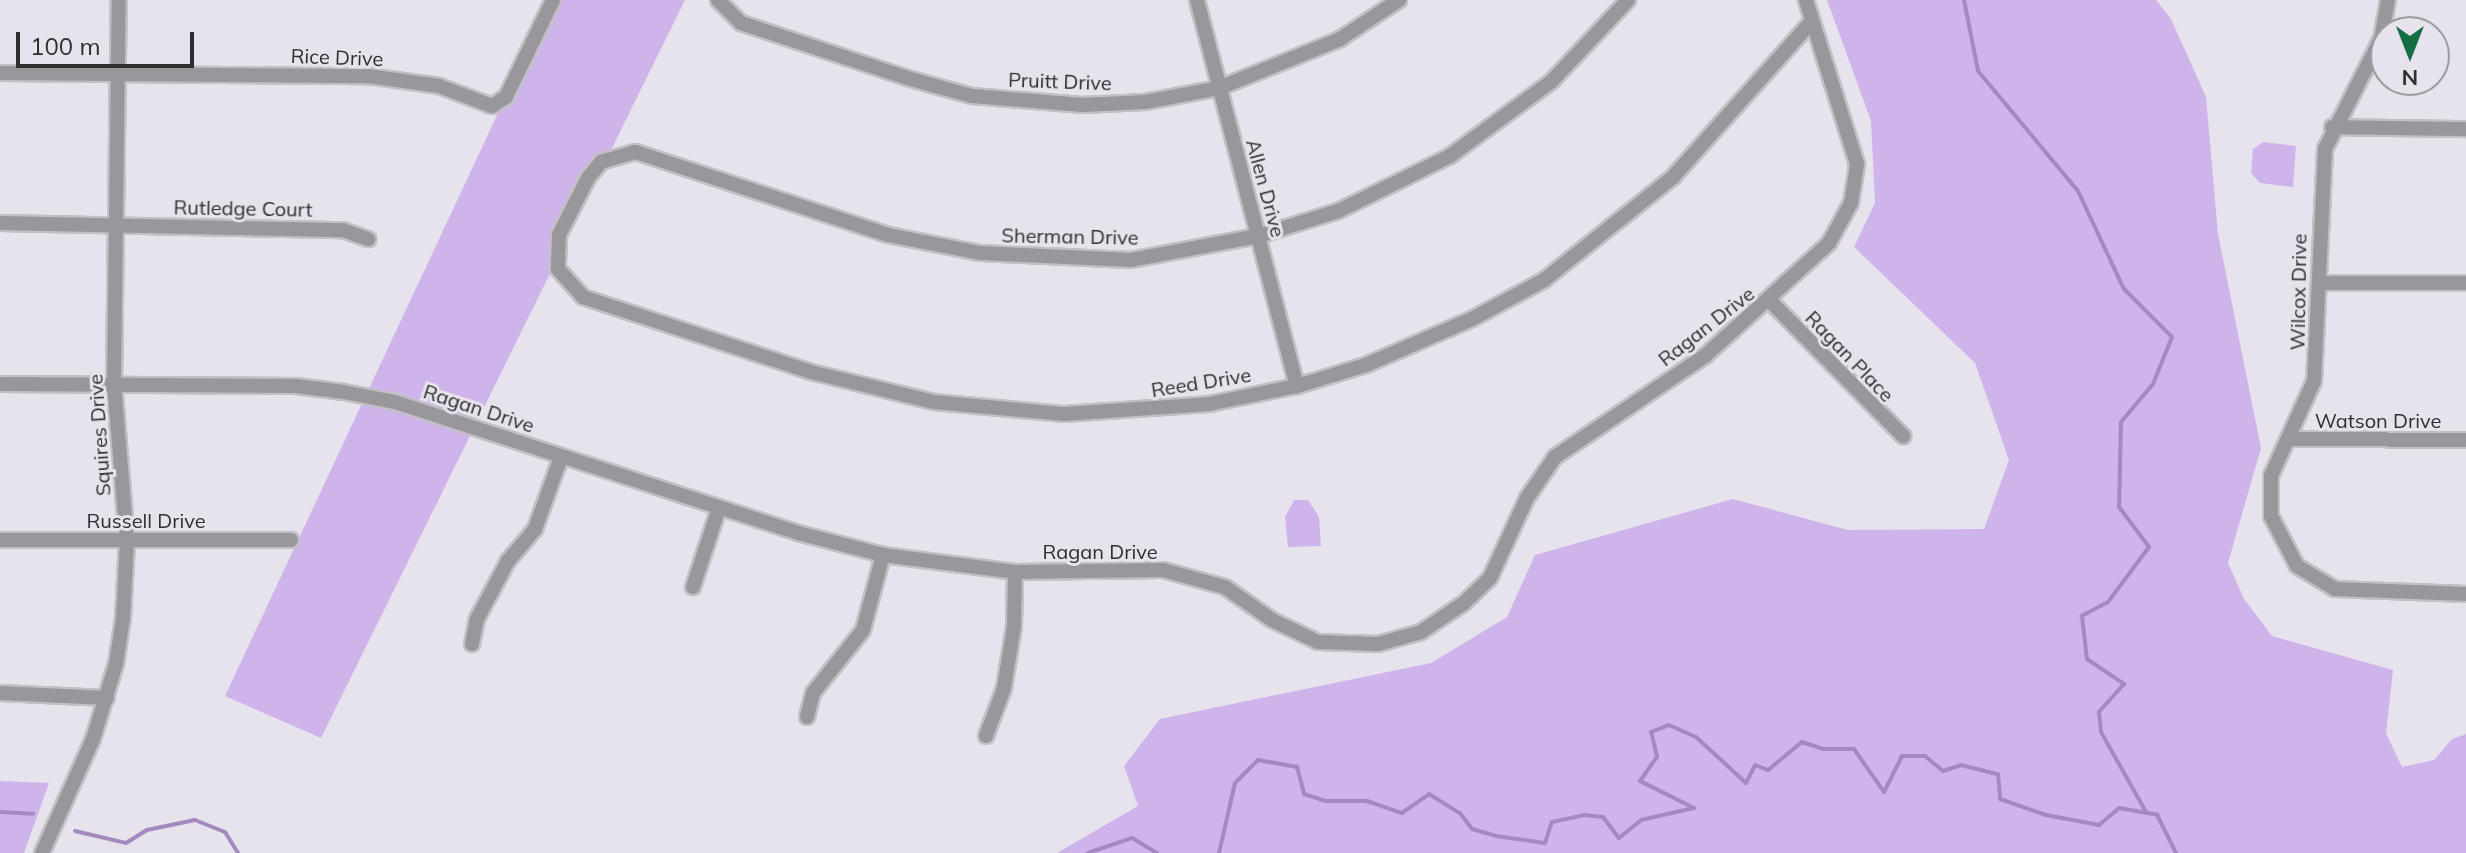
<!DOCTYPE html>
<html>
<head>
<meta charset="utf-8">
<style>
	body { margin:0 }
	#map { position:relative; width:2466px; height:853px; overflow:hidden; background:#e7e3ec; font-family:Mulish,sans-serif }
	div>[style] { position:absolute }
	.green>* { inset:0; background:#cfb4eb }
	.stream>* { height:4px; margin:-2px; padding:0 2px; transform-origin:2px; border-radius:2px; background:#a389bf }
	.roads { filter:drop-shadow(2px 0 #c2bfc6) drop-shadow(-2px 0 #c2bfc6) drop-shadow(0 2px #c2bfc6) drop-shadow(0 -2px #c2bfc6) }
	.minor>* { height:14px; margin:-7px; padding:0 7px; transform-origin:7px; border-radius:7px; background:#99979b }
	span { translate:-50% -50%; white-space:nowrap; text-align:center; line-height:1.15; -webkit-text-stroke:6px #e7e3ec; paint-order:stroke }
	.street-label { font-size:20px; color:#2e2d30 }
	.north { position:absolute; left:2370px; top:16px; width:80px; height:80px; box-sizing:border-box; background:#e7e3ec; border:2px solid #9d9aa1; border-radius:50%; rotate:180deg; font-size:22px; font-weight:700; line-height:32px; text-align:center; color:#2e2d30 }
	.north::after { content:''; display:block; margin:auto; width:28px; height:36px; background:#136f43; clip-path:polygon(50% 0,100% 100%,50% 72%,0 100%) }
	.scale { position:absolute; left:16px; top:32px; width:178px; height:36px; box-sizing:border-box; border:4px solid #2e2d30; border-top:0; padding-left:10px; font-size:24px; line-height:28px; white-space:nowrap; color:#2e2d30; -webkit-text-stroke:6px #e7e3ec; paint-order:stroke }
</style>
</head>
<body>
<div id="map">
	<div class="green">
		<i style="clip-path:polygon(551px 0,685px 0,321px 738px,225px 696px)"></i>
		<i style="clip-path:polygon(1827px 0,2156px 0,2171px 19px,2206px 97px,2218px 234px,2261px 448px,2228px 563px,2244px 599px,2272px 636px,2393px 670px,2386px 733px,2402px 767px,2434px 760px,2452px 739px,2466px 734px,2466px 853px,1057px 853px,1138px 806px,1124px 766px,1160px 719px,1431px 663px,1507px 617px,1535px 555px,1733px 499px,1848px 530px,1984px 529px,2009px 460px,1975px 363px,1854px 247px,1875px 203px,1871px 121px)"></i>
		<i style="clip-path:polygon(2263px 142px,2296px 146px,2293px 187px,2260px 183px,2251px 173px,2253px 149px)"></i>
		<i style="clip-path:polygon(1294px 500px,1308px 500px,1319px 517px,1321px 546px,1288px 547px,1285px 517px)"></i>
		<i style="clip-path:polygon(0 781px,49px 783px,24px 853px,0 853px)"></i>
	</div>
	<div class="stream">
		<i style="left:1964px;top:0;width:72px;rotate:78.8deg"></i>
		<i style="left:1978px;top:71px;width:156px;rotate:50.2deg"></i>
		<i style="left:2078px;top:191px;width:108px;rotate:64.9deg"></i>
		<i style="left:2124px;top:289px;width:68px;rotate:45deg"></i>
		<i style="left:2172px;top:337px;width:51px;rotate:112deg"></i>
		<i style="left:2153px;top:384px;width:50px;rotate:130.1deg"></i>
		<i style="left:2121px;top:422px;width:85px;rotate:91.3deg"></i>
		<i style="left:2119px;top:507px;width:50px;rotate:53.1deg"></i>
		<i style="left:2149px;top:547px;width:69px;rotate:126.7deg"></i>
		<i style="left:2108px;top:602px;width:30px;rotate:152deg"></i>
		<i style="left:2082px;top:616px;width:43px;rotate:83.4deg"></i>
		<i style="left:2087px;top:659px;width:45px;rotate:34deg"></i>
		<i style="left:2124px;top:684px;width:38px;rotate:132deg"></i>
		<i style="left:2099px;top:712px;width:20px;rotate:84deg"></i>
		<i style="left:2101px;top:732px;width:92px;rotate:60.6deg"></i>
		<i style="left:0;top:812px;width:33px;rotate:3deg"></i>
		<i style="left:75px;top:831px;width:52px;rotate:13.2deg"></i>
		<i style="left:126px;top:843px;width:25px;rotate:-32deg"></i>
		<i style="left:147px;top:830px;width:49px;rotate:-11.8deg"></i>
		<i style="left:195px;top:820px;width:32px;rotate:22deg"></i>
		<i style="left:225px;top:832px;width:25px;rotate:58deg"></i>
		<i style="left:1088px;top:853px;width:46px;rotate:-18.8deg"></i>
		<i style="left:1132px;top:838px;width:29px;rotate:31deg"></i>
		<i style="left:1219px;top:853px;width:72px;rotate:-77.1deg"></i>
		<i style="left:1235px;top:783px;width:33px;rotate:-45deg"></i>
		<i style="left:1258px;top:760px;width:40px;rotate:10deg"></i>
		<i style="left:1297px;top:767px;width:28px;rotate:75deg"></i>
		<i style="left:1304px;top:794px;width:23px;rotate:18deg"></i>
		<i style="left:1326px;top:801px;width:41px"></i>
		<i style="left:1367px;top:801px;width:37px;rotate:19deg"></i>
		<i style="left:1402px;top:813px;width:33px;rotate:-35deg"></i>
		<i style="left:1429px;top:794px;width:36px;rotate:32deg"></i>
		<i style="left:1460px;top:813px;width:20px;rotate:53deg"></i>
		<i style="left:1472px;top:829px;width:25px;rotate:16deg"></i>
		<i style="left:1496px;top:836px;width:49px;rotate:8.1deg"></i>
		<i style="left:1545px;top:843px;width:22px;rotate:-72deg"></i>
		<i style="left:1552px;top:822px;width:33px;rotate:-12deg"></i>
		<i style="left:1584px;top:815px;width:19px;rotate:6deg"></i>
		<i style="left:1603px;top:817px;width:26px;rotate:53deg"></i>
		<i style="left:1619px;top:838px;width:28px;rotate:-39deg"></i>
		<i style="left:1641px;top:820px;width:54px;rotate:-12.8deg"></i>
		<i style="left:1694px;top:808px;width:60px;rotate:-153.4deg"></i>
		<i style="left:1640px;top:781px;width:29px;rotate:-55deg"></i>
		<i style="left:1657px;top:757px;width:26px;rotate:-103deg"></i>
		<i style="left:1651px;top:732px;width:19px;rotate:-21deg"></i>
		<i style="left:1669px;top:725px;width:30px;rotate:24deg"></i>
		<i style="left:1696px;top:737px;width:68px;rotate:42.6deg"></i>
		<i style="left:1746px;top:783px;width:20px;rotate:-63deg"></i>
		<i style="left:1755px;top:765px;width:14px;rotate:21deg"></i>
		<i style="left:1768px;top:770px;width:44px;rotate:-39.5deg"></i>
		<i style="left:1802px;top:742px;width:22px;rotate:18deg"></i>
		<i style="left:1823px;top:749px;width:31px"></i>
		<i style="left:1854px;top:749px;width:52px;rotate:55.1deg"></i>
		<i style="left:1884px;top:792px;width:40px;rotate:-63.4deg"></i>
		<i style="left:1902px;top:756px;width:23px"></i>
		<i style="left:1925px;top:756px;width:23px;rotate:40deg"></i>
		<i style="left:1943px;top:771px;width:19px;rotate:-18deg"></i>
		<i style="left:1961px;top:765px;width:38px;rotate:14deg"></i>
		<i style="left:1998px;top:774px;width:25px;rotate:85deg"></i>
		<i style="left:2000px;top:799px;width:49px;rotate:19.2deg"></i>
		<i style="left:2046px;top:815px;width:54px;rotate:10.7deg"></i>
		<i style="left:2099px;top:825px;width:26px;rotate:-40deg"></i>
		<i style="left:2119px;top:808px;width:39px;rotate:10deg"></i>
		<i style="left:2157px;top:815px;width:42px;rotate:63.4deg"></i>
	</div>
	<div class="roads">
		<div class="minor">
			<i style="left:718px;top:0;width:33px;rotate:45deg"></i>
			<i style="left:741px;top:23px;width:175px;rotate:18.3deg"></i>
			<i style="left:907px;top:78px;width:67px;rotate:15.5deg"></i>
			<i style="left:972px;top:96px;width:111px;rotate:4.6deg"></i>
			<i style="left:1083px;top:105px;width:62px;rotate:-2.8deg"></i>
			<i style="left:1145px;top:102px;width:75px;rotate:-10.7deg"></i>
			<i style="left:1219px;top:88px;width:131px;rotate:-22deg"></i>
			<i style="left:1340px;top:39px;width:71px;rotate:-33.5deg"></i>
			<i style="left:1197px;top:0;width:399px;rotate:75.5deg"></i>
			<i style="left:1628px;top:0;width:111px;rotate:133.2deg"></i>
			<i style="left:1552px;top:81px;width:127px;rotate:143.7deg"></i>
			<i style="left:1450px;top:156px;width:125px;rotate:153.8deg"></i>
			<i style="left:1338px;top:211px;width:84px;rotate:162.6deg"></i>
			<i style="left:1258px;top:236px;width:129px;rotate:169.3deg"></i>
			<i style="left:1131px;top:260px;width:151px;rotate:-177.3deg"></i>
			<i style="left:980px;top:253px;width:94px;rotate:-168.9deg"></i>
			<i style="left:888px;top:235px;width:266px;rotate:-161.8deg"></i>
			<i style="left:635px;top:152px;width:35px;rotate:164deg"></i>
			<i style="left:601px;top:162px;width:21px;rotate:129deg"></i>
			<i style="left:588px;top:178px;width:64px;rotate:117deg"></i>
			<i style="left:559px;top:235px;width:34px;rotate:92deg"></i>
			<i style="left:558px;top:269px;width:38px;rotate:48deg"></i>
			<i style="left:583px;top:297px;width:240px;rotate:18.2deg"></i>
			<i style="left:811px;top:372px;width:127px;rotate:13.7deg"></i>
			<i style="left:934px;top:402px;width:131px;rotate:5.3deg"></i>
			<i style="left:1064px;top:414px;width:145px;rotate:-3.9deg"></i>
			<i style="left:1209px;top:404px;width:90px;rotate:-11.6deg"></i>
			<i style="left:1297px;top:386px;width:72px;rotate:-16.9deg"></i>
			<i style="left:1366px;top:365px;width:116px;rotate:-23.5deg"></i>
			<i style="left:1472px;top:319px;width:82px;rotate:-28.4deg"></i>
			<i style="left:1544px;top:280px;width:165px;rotate:-38.6deg"></i>
			<i style="left:1673px;top:177px;width:209px;rotate:-48.3deg"></i>
			<i style="left:2388px;top:0;width:40px;rotate:100deg"></i>
			<i style="left:2381px;top:39px;width:123px;rotate:117deg"></i>
			<i style="left:2325px;top:149px;width:232px;rotate:92.7deg"></i>
			<i style="left:2314px;top:381px;width:104px;rotate:114.4deg"></i>
			<i style="left:2271px;top:476px;width:40px;rotate:90deg"></i>
			<i style="left:2271px;top:516px;width:56px;rotate:62.5deg"></i>
			<i style="left:2297px;top:566px;width:44px;rotate:31.2deg"></i>
			<i style="left:2335px;top:589px;width:131px;rotate:2.2deg"></i>
			<i style="left:0;top:73px;width:368px;rotate:0.5deg"></i>
			<i style="left:368px;top:76px;width:72px;rotate:8deg"></i>
			<i style="left:439px;top:86px;width:57px;rotate:20.7deg"></i>
			<i style="left:492px;top:106px;width:17px;rotate:-33deg"></i>
			<i style="left:506px;top:97px;width:108px;rotate:-64.1deg"></i>
			<i style="left:2332px;top:127px;width:134px;rotate:0.9deg"></i>
			<i style="left:0;top:223px;width:343px;rotate:1.2deg"></i>
			<i style="left:343px;top:230px;width:27px;rotate:20deg"></i>
			<i style="left:2319px;top:283px;width:147px"></i>
			<i style="left:1770px;top:301px;width:190px;rotate:45.4deg"></i>
			<i style="left:0;top:384px;width:296px;rotate:0.4deg"></i>
			<i style="left:296px;top:386px;width:48px;rotate:7.1deg"></i>
			<i style="left:344px;top:392px;width:52px;rotate:11.1deg"></i>
			<i style="left:395px;top:402px;width:424px;rotate:18deg"></i>
			<i style="left:798px;top:533px;width:88px;rotate:14.5deg"></i>
			<i style="left:883px;top:555px;width:133px;rotate:7.3deg"></i>
			<i style="left:1015px;top:572px;width:148px;rotate:-0.8deg"></i>
			<i style="left:1163px;top:570px;width:64px;rotate:15.3deg"></i>
			<i style="left:1225px;top:587px;width:57px;rotate:35.1deg"></i>
			<i style="left:1272px;top:620px;width:51px;rotate:25.6deg"></i>
			<i style="left:1318px;top:642px;width:60px;rotate:1.9deg"></i>
			<i style="left:1378px;top:644px;width:45px;rotate:-15.6deg"></i>
			<i style="left:1421px;top:632px;width:52px;rotate:-34deg"></i>
			<i style="left:1464px;top:603px;width:36px;rotate:-44deg"></i>
			<i style="left:1490px;top:578px;width:88px;rotate:-65.2deg"></i>
			<i style="left:1527px;top:498px;width:50px;rotate:-55.7deg"></i>
			<i style="left:1555px;top:457px;width:181px;rotate:-34deg"></i>
			<i style="left:1705px;top:356px;width:168px;rotate:-42.3deg"></i>
			<i style="left:1829px;top:243px;width:46px;rotate:-61.2deg"></i>
			<i style="left:1851px;top:203px;width:39px;rotate:-81deg"></i>
			<i style="left:1857px;top:164px;width:172px;rotate:-107.3deg"></i>
			<i style="left:2289px;top:439px;width:177px;rotate:0.3deg"></i>
			<i style="left:0;top:540px;width:291px"></i>
			<i style="left:693px;top:587px;width:83px;rotate:-71.8deg"></i>
			<i style="left:472px;top:644px;width:25px;rotate:-79deg"></i>
			<i style="left:477px;top:619px;width:66px;rotate:-61.9deg"></i>
			<i style="left:508px;top:561px;width:42px;rotate:-49.8deg"></i>
			<i style="left:535px;top:529px;width:77px;rotate:-70.1deg"></i>
			<i style="left:0;top:693px;width:107px;rotate:2.7deg"></i>
			<i style="left:807px;top:717px;width:25px;rotate:-76deg"></i>
			<i style="left:813px;top:693px;width:80px;rotate:-51.6deg"></i>
			<i style="left:863px;top:630px;width:78px;rotate:-75.1deg"></i>
			<i style="left:986px;top:736px;width:51px;rotate:-69.4deg"></i>
			<i style="left:1004px;top:688px;width:63px;rotate:-80.8deg"></i>
			<i style="left:1014px;top:626px;width:54px;rotate:-88.9deg"></i>
			<i style="left:42px;top:853px;width:125px;rotate:-65.9deg"></i>
			<i style="left:93px;top:739px;width:78px;rotate:-73deg"></i>
			<i style="left:116px;top:664px;width:47px;rotate:-81.3deg"></i>
			<i style="left:123px;top:618px;width:77px;rotate:-87deg"></i>
			<i style="left:127px;top:541px;width:158px;rotate:-94.7deg"></i>
			<i style="left:114px;top:384px;width:384px;rotate:-89.3deg"></i>
		</div>
	</div>
	<div class="street-label">
		<span style="left:337px;top:57px;rotate:2deg">Rice Drive</span>
		<span style="left:1060px;top:81px;rotate:2deg">Pruitt Drive</span>
		<span style="left:1266px;top:188px;rotate:75deg">Allen Drive</span>
		<span style="left:243px;top:208px;rotate:1deg">Rutledge Court</span>
		<span style="left:1070px;top:236px;rotate:1deg">Sherman Drive</span>
		<span style="left:2298px;top:292px;rotate:-89deg">Wilcox Drive</span>
		<span style="left:1706px;top:326px;rotate:-38deg">Ragan Drive</span>
		<span style="left:1850px;top:356px;rotate:46deg">Ragan Place</span>
		<span style="left:1201px;top:382px;rotate:-9deg">Reed Drive</span>
		<span style="left:479px;top:408px;rotate:18deg">Ragan Drive</span>
		<span style="left:2378px;top:420px">Watson Drive</span>
		<span style="left:99px;top:435px;rotate:-94deg">Squires Drive</span>
		<span style="left:146px;top:520px">Russell Drive</span>
		<span style="left:1100px;top:551px">Ragan Drive</span>
	</div>
	<div class="north">N</div>
	<div class="scale">100 m</div>
</div>
</body>
</html>
